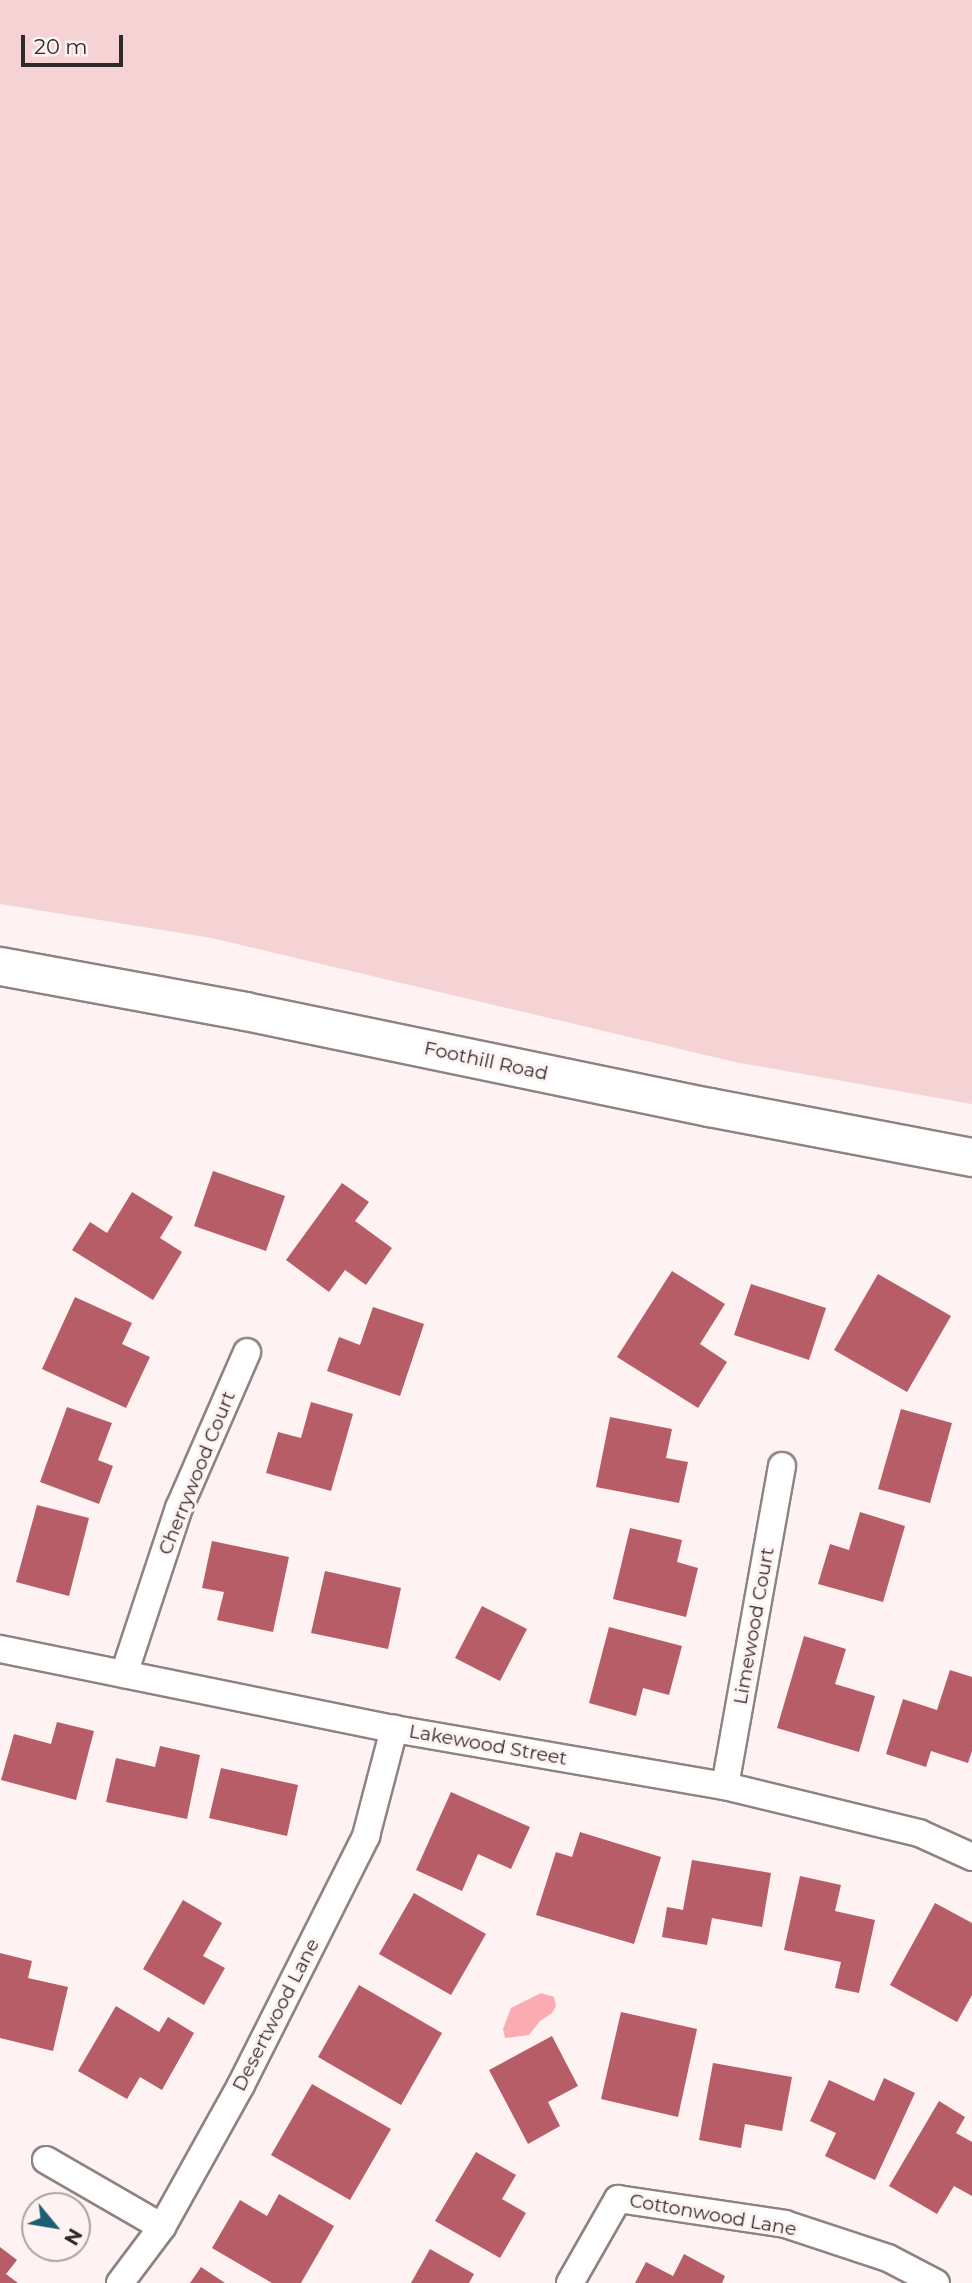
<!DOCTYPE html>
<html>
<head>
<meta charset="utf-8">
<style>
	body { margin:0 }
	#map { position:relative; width:972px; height:2283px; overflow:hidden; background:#fef2f2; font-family:Montserrat,sans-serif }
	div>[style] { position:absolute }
	.green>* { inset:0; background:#f5d2d4 }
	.water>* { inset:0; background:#faacb2 }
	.building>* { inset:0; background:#b65d67 }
	.roads { filter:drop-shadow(2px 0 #908283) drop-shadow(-2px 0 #908283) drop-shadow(0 2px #908283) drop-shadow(0 -2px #908283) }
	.minor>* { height:26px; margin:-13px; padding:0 13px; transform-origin:13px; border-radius:13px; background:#fff }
	.secondary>* { height:37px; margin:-18.5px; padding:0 18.5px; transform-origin:18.5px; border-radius:18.5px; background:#fff }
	span { translate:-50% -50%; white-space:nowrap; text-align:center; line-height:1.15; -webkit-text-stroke:6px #fef2f2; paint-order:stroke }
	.street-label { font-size:19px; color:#302b2b }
	.north { position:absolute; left:21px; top:2192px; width:70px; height:70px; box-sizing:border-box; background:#fef2f2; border:2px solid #aca2a2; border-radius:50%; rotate:120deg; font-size:19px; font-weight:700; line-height:28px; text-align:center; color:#302b2b }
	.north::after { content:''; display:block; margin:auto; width:24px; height:32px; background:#1e5e74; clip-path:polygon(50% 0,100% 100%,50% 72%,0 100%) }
	.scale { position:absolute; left:21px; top:35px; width:102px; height:32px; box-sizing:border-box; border:4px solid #302b2b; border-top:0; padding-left:9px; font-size:21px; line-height:24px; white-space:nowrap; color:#302b2b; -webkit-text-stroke:5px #fef2f2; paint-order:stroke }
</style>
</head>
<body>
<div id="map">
	<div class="green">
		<i style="clip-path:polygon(0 0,972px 0,972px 1104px,735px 1062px,212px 938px,0 904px)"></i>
	</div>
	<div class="water">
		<i style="clip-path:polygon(541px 1993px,554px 1997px,556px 2006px,552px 2013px,540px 2021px,529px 2035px,505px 2038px,503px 2029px,511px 2008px)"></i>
	</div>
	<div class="building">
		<i style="clip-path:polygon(213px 1171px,285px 1196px,266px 1251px,194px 1226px)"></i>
		<i style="clip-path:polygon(342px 1183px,369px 1202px,355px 1221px,392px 1248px,366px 1285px,345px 1270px,329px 1292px,286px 1260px)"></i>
		<i style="clip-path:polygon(132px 1192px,173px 1217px,160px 1238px,182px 1252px,153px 1300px,72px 1250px,90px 1222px,107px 1233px)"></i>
		<i style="clip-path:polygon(672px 1271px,725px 1304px,700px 1344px,727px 1362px,698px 1408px,617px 1357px)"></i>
		<i style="clip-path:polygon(878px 1274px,951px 1316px,907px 1392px,834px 1350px)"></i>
		<i style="clip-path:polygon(751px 1284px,826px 1308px,809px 1360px,734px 1335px)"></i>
		<i style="clip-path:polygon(75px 1297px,132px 1323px,122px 1344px,150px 1357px,126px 1408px,42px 1369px)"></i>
		<i style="clip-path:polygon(373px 1307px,424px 1324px,400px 1396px,327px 1371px,339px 1337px,360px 1345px)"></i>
		<i style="clip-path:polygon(311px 1402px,353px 1414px,331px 1491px,266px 1473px,278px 1432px,301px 1438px)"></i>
		<i style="clip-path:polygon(67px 1407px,112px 1423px,98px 1460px,113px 1466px,99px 1504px,40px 1482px)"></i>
		<i style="clip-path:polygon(901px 1409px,952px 1423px,930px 1503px,878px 1489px)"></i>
		<i style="clip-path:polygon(610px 1417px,672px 1429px,666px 1458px,688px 1462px,679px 1503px,596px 1487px)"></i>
		<i style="clip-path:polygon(37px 1505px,89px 1518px,69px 1596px,16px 1582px)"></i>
		<i style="clip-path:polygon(860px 1512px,905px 1526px,883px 1602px,818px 1584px,830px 1544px,849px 1550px)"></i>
		<i style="clip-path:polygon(630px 1528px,682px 1540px,677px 1562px,698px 1568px,686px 1617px,613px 1599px)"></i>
		<i style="clip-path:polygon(212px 1541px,289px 1557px,273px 1632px,217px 1620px,224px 1592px,202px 1588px)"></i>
		<i style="clip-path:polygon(325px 1571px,401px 1588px,388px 1649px,311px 1633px)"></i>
		<i style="clip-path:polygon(482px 1606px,527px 1629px,500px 1681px,455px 1658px)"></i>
		<i style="clip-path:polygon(609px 1627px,682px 1646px,669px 1695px,643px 1688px,636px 1716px,589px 1703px)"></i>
		<i style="clip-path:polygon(804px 1636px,846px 1649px,835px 1684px,875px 1696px,859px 1752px,777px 1728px)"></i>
		<i style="clip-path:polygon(950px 1670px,972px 1677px,972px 1751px,968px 1763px,931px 1751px,926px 1767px,886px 1754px,903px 1699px,937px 1710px)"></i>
		<i style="clip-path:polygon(57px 1722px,94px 1731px,76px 1800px,1px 1780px,14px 1734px,51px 1744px)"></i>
		<i style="clip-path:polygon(160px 1746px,200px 1755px,187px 1819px,106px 1802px,116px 1758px,155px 1767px)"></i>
		<i style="clip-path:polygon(221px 1768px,298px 1785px,287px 1836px,209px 1818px)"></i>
		<i style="clip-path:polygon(451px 1792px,530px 1827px,511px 1869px,478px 1854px,462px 1891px,416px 1870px)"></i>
		<i style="clip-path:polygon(580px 1832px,661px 1857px,634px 1944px,536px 1915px,556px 1852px,572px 1857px)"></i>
		<i style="clip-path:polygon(692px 1860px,771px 1873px,762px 1927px,712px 1918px,707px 1945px,662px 1937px,667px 1907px,683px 1910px)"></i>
		<i style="clip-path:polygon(800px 1876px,841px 1885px,835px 1911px,875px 1920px,859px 1993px,835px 1988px,841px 1962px,784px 1950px)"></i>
		<i style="clip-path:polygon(414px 1893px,486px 1934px,451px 1995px,379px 1954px)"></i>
		<i style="clip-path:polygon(183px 1900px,222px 1923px,203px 1956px,225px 1968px,204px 2005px,143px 1969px)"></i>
		<i style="clip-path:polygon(935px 1903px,972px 1923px,972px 1995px,957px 2022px,890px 1985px)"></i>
		<i style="clip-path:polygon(0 1953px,32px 1961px,28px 1978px,68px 1987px,53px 2051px,0 2038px)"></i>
		<i style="clip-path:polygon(359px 1985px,442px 2033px,401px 2105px,318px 2057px)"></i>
		<i style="clip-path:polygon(116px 2006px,159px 2032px,168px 2017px,194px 2033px,162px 2090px,140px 2077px,127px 2099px,78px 2071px)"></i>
		<i style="clip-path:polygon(621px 2012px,697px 2029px,678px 2117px,601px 2099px)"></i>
		<i style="clip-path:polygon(552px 2036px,578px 2086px,548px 2102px,560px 2126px,528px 2144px,489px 2070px)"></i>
		<i style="clip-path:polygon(713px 2063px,792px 2077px,782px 2131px,745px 2124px,741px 2148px,699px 2140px)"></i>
		<i style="clip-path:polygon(884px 2078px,915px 2093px,875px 2180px,825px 2156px,836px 2133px,810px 2121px,829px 2080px,874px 2101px)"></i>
		<i style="clip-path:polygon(312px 2084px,391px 2129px,350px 2200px,271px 2155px)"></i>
		<i style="clip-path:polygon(939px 2101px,965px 2117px,956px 2133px,972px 2142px,972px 2196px,954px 2186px,937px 2214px,889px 2186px)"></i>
		<i style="clip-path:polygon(476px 2152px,516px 2175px,502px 2199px,526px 2213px,500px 2258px,435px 2221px)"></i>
		<i style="clip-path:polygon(279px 2194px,334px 2226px,301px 2283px,272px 2283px,212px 2248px,240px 2200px,267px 2216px)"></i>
		<i style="clip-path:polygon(0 2247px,17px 2260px,6px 2274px,18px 2283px,0 2283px)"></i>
		<i style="clip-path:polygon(430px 2249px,474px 2274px,469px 2283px,411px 2283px)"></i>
		<i style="clip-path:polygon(684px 2254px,725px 2276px,722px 2283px,635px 2283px,646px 2262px,673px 2276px)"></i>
		<i style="clip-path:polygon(201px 2267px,225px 2283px,190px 2283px)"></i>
	</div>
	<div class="roads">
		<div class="minor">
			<i style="left:0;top:1649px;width:402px;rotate:11.5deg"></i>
			<i style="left:394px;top:1729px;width:336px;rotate:9.8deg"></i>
			<i style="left:725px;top:1786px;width:200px;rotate:13.6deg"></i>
			<i style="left:919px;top:1833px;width:58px;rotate:24.4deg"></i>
			<i style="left:124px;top:1674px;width:175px;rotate:-71.7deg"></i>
			<i style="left:179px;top:1508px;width:170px;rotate:-66.4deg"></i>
			<i style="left:725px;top:1786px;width:325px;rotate:-79.9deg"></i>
			<i style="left:46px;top:2160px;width:134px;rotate:30deg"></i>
			<i style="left:120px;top:2283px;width:70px;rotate:-53.1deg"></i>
			<i style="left:162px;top:2227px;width:162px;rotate:-60.9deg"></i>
			<i style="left:241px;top:2085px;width:279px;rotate:-63.3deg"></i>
			<i style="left:366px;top:1836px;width:111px;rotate:-75.3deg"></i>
			<i style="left:570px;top:2283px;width:97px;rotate:-60.3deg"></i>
			<i style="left:618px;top:2199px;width:169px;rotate:8.5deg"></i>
			<i style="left:785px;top:2224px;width:108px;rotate:18.3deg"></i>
			<i style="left:888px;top:2258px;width:54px;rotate:27.5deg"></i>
		</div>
		<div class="secondary">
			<i style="left:0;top:966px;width:249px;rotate:10.4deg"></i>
			<i style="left:245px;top:1011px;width:474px;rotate:11.7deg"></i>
			<i style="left:709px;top:1107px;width:268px;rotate:10.8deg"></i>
		</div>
	</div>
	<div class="street-label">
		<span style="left:486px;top:1061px;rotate:12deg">Foothill Road</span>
		<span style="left:197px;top:1473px;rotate:-68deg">Cherrywood Court</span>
		<span style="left:754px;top:1626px;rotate:-80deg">Limewood Court</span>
		<span style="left:488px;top:1745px;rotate:10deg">Lakewood Street</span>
		<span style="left:276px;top:2015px;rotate:-63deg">Desertwood Lane</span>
		<span style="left:713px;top:2215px;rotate:10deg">Cottonwood Lane</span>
	</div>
	<div class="north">N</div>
	<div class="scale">20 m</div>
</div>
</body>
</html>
